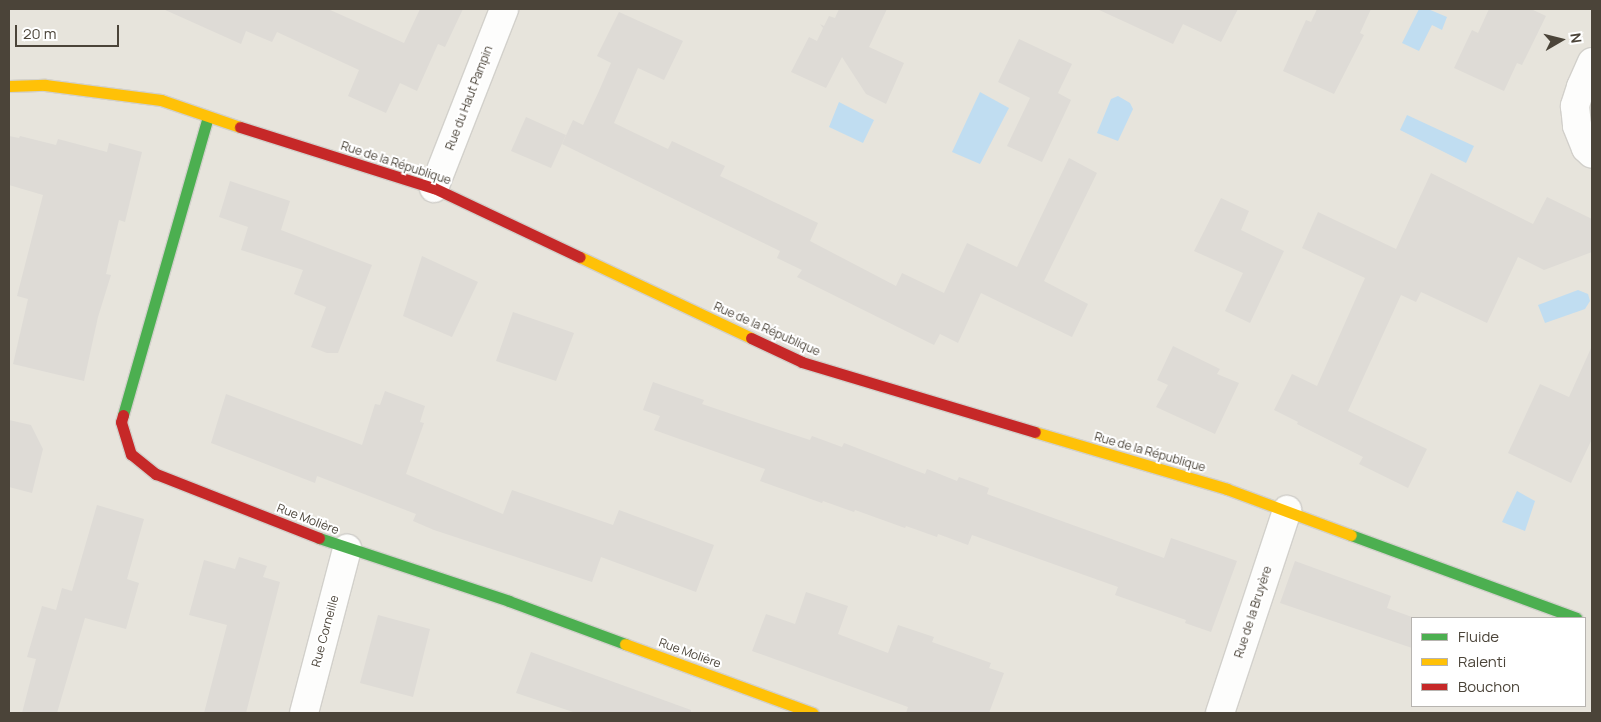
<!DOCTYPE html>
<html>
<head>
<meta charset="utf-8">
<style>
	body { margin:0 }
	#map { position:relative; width:1601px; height:722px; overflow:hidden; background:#f4f2ee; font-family:Manrope,sans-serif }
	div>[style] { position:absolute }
	.residential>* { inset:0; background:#e7e4dc }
	.water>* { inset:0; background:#c0ddf1 }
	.building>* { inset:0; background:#dedbd6 }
	.roads { filter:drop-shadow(1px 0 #d2d0cb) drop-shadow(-1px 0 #d2d0cb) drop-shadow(0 1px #d2d0cb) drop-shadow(0 -1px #d2d0cb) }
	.street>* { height:28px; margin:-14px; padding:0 14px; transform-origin:14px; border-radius:14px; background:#fdfdfc }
	.fast>* { height:11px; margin:-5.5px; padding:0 5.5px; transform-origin:5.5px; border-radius:5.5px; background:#4caf50 }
	.slow>* { height:11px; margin:-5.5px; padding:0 5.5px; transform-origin:5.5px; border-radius:5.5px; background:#ffc107 }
	.jam>* { height:11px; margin:-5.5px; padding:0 5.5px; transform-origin:5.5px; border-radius:5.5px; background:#c62828 }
	span { translate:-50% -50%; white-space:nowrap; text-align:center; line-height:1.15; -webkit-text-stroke:4px #fff; paint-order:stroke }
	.street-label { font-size:12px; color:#4b4439 }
	.frame { position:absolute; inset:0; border:10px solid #4b4439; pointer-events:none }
	.legend { position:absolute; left:1411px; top:617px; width:175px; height:90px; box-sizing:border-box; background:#fff; border:1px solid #b7b4b0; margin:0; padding:6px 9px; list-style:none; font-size:15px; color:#4b4439 }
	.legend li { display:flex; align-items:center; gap:10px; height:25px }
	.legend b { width:25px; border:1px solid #b7b4b0 }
	.north { position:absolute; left:1536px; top:15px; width:50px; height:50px; -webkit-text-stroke:4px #fff; paint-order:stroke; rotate:82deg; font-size:14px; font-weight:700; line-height:20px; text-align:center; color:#4b4439 }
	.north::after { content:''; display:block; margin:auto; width:18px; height:22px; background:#4b4439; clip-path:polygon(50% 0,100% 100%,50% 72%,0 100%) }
	.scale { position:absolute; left:15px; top:25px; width:104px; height:22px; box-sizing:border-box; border:2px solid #4b4439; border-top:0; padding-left:6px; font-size:15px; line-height:18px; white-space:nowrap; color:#4b4439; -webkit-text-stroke:4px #fff; paint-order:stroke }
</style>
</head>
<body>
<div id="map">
	<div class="residential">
		<i style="clip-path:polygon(evenodd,9px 9px,1592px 9px,1592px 713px,9px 713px,9px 9px,1412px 618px,1585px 618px,1585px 706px,1412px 706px,1412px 618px)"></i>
	</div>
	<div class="water">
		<i style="clip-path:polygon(1419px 9px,1428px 9px,1447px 17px,1442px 30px,1432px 25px,1419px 51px,1402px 43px)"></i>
		<i style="clip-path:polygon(980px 92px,1009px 108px,980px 164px,952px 152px)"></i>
		<i style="clip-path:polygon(1118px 96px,1130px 103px,1133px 109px,1118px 141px,1097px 133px,1111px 99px)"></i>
		<i style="clip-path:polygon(839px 102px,874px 120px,863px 143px,829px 127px)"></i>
		<i style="clip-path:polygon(1407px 115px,1474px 146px,1466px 163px,1400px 130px)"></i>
		<i style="clip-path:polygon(1578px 290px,1588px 294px,1590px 301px,1585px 309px,1545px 323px,1538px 305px)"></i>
		<i style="clip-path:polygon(1517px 491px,1535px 501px,1525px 531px,1502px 522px)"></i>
	</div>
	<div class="building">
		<i style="clip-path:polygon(163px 9px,328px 9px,404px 43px,420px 9px,463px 9px,445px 47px,438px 44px,417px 91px,400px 83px,386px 113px,348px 96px,359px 70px,277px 32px,272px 42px,246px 31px,241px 44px)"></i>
		<i style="clip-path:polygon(839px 9px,887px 9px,869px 47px,904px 63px,886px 104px,866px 94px,842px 57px,826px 88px,791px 72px,809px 37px,817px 41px,823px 28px,820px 24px,824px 26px,829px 16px,835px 18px)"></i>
		<i style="clip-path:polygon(1097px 9px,1238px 9px,1221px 42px,1183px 24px,1173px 44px)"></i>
		<i style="clip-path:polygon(1317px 9px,1371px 9px,1360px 33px,1364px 35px,1334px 94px,1283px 71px,1306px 20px,1311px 22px)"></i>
		<i style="clip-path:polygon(1489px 9px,1531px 9px,1546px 16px,1522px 65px,1517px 63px,1504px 91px,1454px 68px,1472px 30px,1478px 33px)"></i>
		<i style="clip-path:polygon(619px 12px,683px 41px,664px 80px,638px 68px,614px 123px,668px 149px,672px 141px,725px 166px,720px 176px,818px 223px,810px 241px,896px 286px,902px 273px,944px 293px,967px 243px,1017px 267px,1069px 158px,1097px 173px,1044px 281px,1088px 304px,1072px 337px,981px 293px,958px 343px,940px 334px,934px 345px,797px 277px,802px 270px,777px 258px,780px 251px,562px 144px,573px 120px,583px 125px,599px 91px,611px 63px,597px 56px)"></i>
		<i style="clip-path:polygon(1019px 39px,1072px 64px,1058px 93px,1071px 100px,1042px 162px,1007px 146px,1030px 98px,998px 82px)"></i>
		<i style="clip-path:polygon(526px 117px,566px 135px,551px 168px,511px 151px)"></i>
		<i style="clip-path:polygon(9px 136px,19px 138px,20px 136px,56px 145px,58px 139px,107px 152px,109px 143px,142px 152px,125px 222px,119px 220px,106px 274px,111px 275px,98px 317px,84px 381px,13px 364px,28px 299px,17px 296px,43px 195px,9px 185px)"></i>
		<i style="clip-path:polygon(1431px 173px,1533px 224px,1547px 197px,1592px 219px,1592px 252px,1544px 270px,1518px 257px,1487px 323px,1421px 292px,1416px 302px,1401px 295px,1348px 411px,1427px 449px,1408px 488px,1359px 464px,1363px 457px,1297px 424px,1298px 422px,1274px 410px,1292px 374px,1317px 386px,1365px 278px,1302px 248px,1318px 212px,1396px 249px)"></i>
		<i style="clip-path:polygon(230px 181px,290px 201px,281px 230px,372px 265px,338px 353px,327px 353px,311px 347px,326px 307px,294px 294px,303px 270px,241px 250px,248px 227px,219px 217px)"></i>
		<i style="clip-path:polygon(1221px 198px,1249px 211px,1241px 230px,1284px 251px,1250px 323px,1225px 311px,1243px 273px,1194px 251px)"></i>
		<i style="clip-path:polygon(422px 256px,478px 282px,452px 337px,403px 316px)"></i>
		<i style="clip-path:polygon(513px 312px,574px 333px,556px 381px,496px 361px)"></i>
		<i style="clip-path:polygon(1173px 346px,1220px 369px,1217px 374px,1239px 383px,1215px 434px,1156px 407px,1168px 385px,1157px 380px)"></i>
		<i style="clip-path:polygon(1592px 346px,1592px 439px,1571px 483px,1508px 453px,1540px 384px,1569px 397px)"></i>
		<i style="clip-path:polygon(653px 382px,704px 400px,702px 404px,779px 430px,810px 440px,812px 436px,842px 447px,844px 443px,925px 474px,927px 469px,957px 481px,959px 477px,989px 488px,987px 494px,1164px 558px,1171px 538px,1237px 561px,1211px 632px,1185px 623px,1186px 620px,1115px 595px,1118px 587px,972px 535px,968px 545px,938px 534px,937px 537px,906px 526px,905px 528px,855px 510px,854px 512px,823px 501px,822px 503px,760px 481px,765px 469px,654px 430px,660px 416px,643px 410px)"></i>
		<i style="clip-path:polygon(385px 391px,425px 406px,420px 422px,424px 423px,406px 474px,503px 514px,512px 490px,613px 525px,619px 510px,714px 545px,696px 592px,601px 557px,592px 582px,434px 530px,413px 521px,416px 514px,317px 476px,315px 483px,211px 443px,226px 394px,362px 445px,375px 404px,380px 405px)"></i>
		<i style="clip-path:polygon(9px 420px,31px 425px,43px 449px,32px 493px,9px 487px)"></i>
		<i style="clip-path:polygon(97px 505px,144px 519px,127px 579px,139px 583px,126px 629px,85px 618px,57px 713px,22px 713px,36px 659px,27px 657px,42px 606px,56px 610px,62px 588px,72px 591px)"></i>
		<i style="clip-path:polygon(239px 557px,267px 566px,263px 577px,280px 582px,246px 713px,204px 713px,227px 625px,189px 615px,204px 560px,235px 569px)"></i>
		<i style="clip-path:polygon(1295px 561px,1391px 596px,1387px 608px,1412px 617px,1412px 648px,1280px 603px)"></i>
		<i style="clip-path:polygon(806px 592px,848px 606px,838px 634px,888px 653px,898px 625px,934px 637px,932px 642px,991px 663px,989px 668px,1004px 673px,989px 713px,906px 713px,908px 707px,752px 651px,766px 614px,795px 624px)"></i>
		<i style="clip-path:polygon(378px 615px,430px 629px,413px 697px,360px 683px)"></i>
		<i style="clip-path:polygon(531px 652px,691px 710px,691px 713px,576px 713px,516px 693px)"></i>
	</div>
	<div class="roads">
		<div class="street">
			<i style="left:1592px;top:62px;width:27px;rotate:114deg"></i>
			<i style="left:1581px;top:87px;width:20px;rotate:108deg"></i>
			<i style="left:1575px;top:106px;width:20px;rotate:84deg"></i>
			<i style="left:1577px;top:126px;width:24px;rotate:68deg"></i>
			<i style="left:1586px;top:148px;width:8px;rotate:45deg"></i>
			<i style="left:434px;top:188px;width:192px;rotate:-68.6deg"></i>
			<i style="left:304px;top:713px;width:170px;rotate:-75.3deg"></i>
			<i style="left:1220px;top:713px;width:214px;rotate:-71.7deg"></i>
		</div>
		<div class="fast">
			<i style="left:123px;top:415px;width:310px;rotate:-74.1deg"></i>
			<i style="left:1351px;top:535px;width:240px;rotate:20.2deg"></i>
			<i style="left:319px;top:538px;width:200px;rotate:18.3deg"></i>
			<i style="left:509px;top:601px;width:124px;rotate:20.3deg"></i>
		</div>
		<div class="slow">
			<i style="left:9px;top:86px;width:36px;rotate:-2deg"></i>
			<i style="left:45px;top:85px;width:117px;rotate:7.4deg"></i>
			<i style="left:161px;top:100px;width:83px;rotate:18.9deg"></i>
			<i style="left:580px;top:257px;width:189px;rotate:25.3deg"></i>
			<i style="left:1035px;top:432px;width:200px;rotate:16.5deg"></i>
			<i style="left:1227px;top:489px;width:132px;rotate:20.4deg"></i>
			<i style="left:625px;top:644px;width:200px;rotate:20.2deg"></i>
		</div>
		<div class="jam">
			<i style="left:240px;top:127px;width:203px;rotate:17.5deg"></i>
			<i style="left:434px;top:188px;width:161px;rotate:25.3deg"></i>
			<i style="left:751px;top:338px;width:56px;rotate:25.2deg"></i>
			<i style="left:802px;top:362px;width:243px;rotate:16.7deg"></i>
			<i style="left:123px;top:415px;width:7px;rotate:106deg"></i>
			<i style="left:121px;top:422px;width:34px;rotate:73deg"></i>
			<i style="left:131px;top:454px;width:32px;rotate:39deg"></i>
			<i style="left:156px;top:474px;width:175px;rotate:21.4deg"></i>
		</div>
	</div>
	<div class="street-label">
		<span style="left:469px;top:98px;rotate:-69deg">Rue du Haut Pampin</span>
		<span style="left:396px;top:163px;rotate:18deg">Rue de la République</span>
		<span style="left:767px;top:329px;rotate:24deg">Rue de la République</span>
		<span style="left:1150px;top:452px;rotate:16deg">Rue de la République</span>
		<span style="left:308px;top:519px;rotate:21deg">Rue Molière</span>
		<span style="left:1253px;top:612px;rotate:-72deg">Rue de la Bruyère</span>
		<span style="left:325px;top:631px;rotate:-75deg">Rue Corneille</span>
		<span style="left:690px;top:653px;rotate:20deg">Rue Molière</span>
	</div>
	<div class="frame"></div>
	<ul class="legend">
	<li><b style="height:6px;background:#4caf50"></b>Fluide</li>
	<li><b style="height:6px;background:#ffc107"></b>Ralenti</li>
	<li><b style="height:6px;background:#c62828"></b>Bouchon</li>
	</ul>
	<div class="north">N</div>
	<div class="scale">20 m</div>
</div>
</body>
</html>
